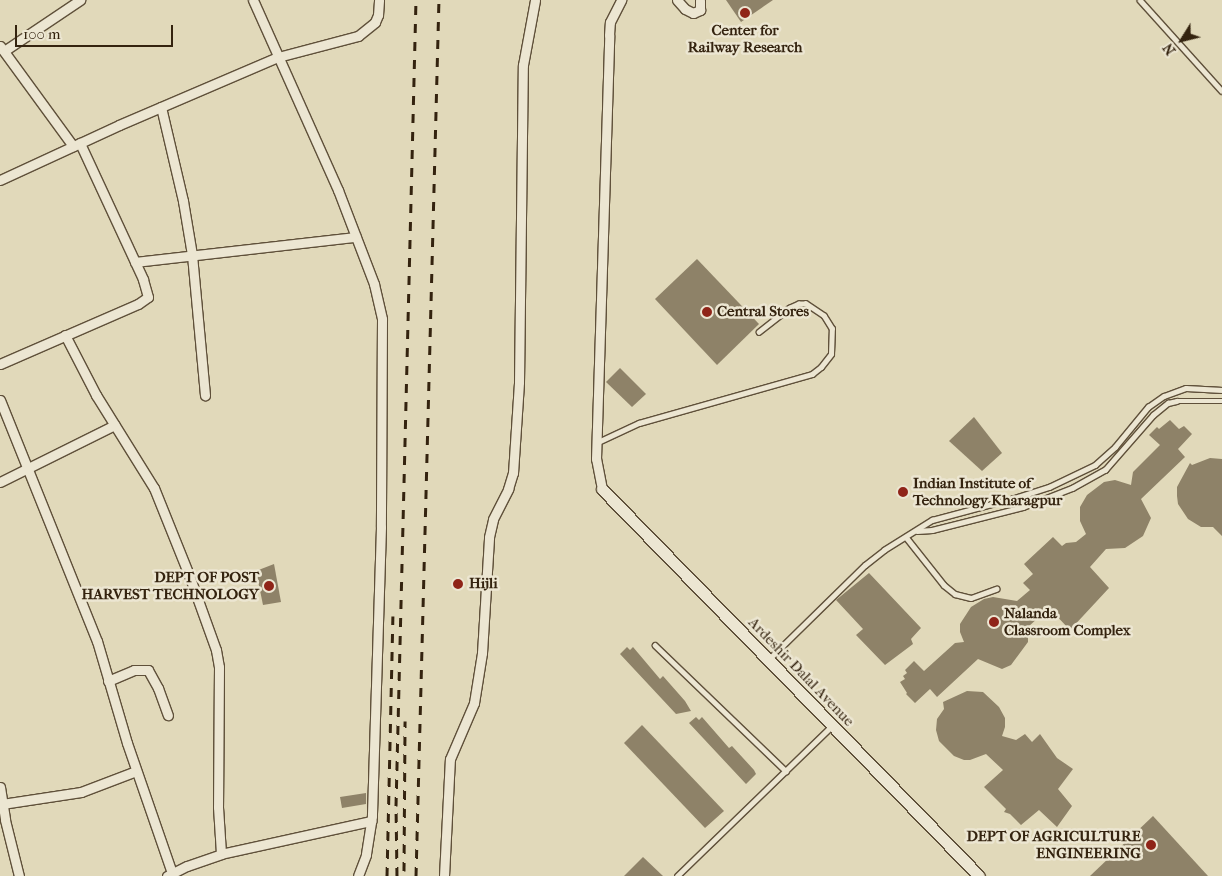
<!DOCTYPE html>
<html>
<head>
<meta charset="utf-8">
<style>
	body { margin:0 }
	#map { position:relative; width:1222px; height:876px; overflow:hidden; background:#e1d9ba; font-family:"IM FELL French Canon",serif }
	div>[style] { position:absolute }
	.building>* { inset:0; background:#8e8268 }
	.roads { filter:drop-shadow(1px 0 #5f503a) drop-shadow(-1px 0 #5f503a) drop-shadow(0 1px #5f503a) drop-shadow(0 -1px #5f503a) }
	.lane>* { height:4.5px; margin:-2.25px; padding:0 2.25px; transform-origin:2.25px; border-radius:2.25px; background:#ece6d2 }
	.street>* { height:9px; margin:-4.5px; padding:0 4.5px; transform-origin:4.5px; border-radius:4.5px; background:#ece6d2 }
	.secondary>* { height:11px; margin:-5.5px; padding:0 5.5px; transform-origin:5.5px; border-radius:5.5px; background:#ece6d2 }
	.rail>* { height:3px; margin-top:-1.5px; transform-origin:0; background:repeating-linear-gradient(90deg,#34230f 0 9px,transparent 0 18px) }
	.dots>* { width:14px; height:14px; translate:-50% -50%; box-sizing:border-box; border:2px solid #ece6d2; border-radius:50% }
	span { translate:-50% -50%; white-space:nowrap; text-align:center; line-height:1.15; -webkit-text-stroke:5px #ece6d2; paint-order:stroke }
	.poi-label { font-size:15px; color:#34230f; font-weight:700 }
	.left { translate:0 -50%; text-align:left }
	.right { translate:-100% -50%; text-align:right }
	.street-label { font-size:15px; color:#34230f }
	.north { position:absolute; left:1157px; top:15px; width:50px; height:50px; -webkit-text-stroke:4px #ece6d2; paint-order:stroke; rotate:234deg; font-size:14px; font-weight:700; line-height:20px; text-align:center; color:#34230f }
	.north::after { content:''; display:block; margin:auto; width:18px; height:22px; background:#34230f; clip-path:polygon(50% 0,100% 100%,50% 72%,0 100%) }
	.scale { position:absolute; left:15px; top:25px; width:158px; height:22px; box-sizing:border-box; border:2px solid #34230f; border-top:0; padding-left:6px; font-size:15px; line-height:18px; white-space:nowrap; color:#34230f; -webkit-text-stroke:4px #ece6d2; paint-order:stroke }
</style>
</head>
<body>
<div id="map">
	<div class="building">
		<i style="clip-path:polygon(726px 0,773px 0,741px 22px)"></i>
		<i style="clip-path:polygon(697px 259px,759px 324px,717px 365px,655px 299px)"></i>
		<i style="clip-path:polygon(620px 368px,646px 394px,632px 407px,606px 382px)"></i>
		<i style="clip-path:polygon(974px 417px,1002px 453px,982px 471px,949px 441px)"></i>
		<i style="clip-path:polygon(1170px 420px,1179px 429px,1184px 426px,1192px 434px,1178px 449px,1185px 457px,1141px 499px,1151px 518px,1143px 536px,1125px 548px,1106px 549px,1090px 567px,1109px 588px,1070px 630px,1049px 608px,1028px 627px,1028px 642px,1011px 665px,1002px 669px,978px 659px,937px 697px,930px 689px,915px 703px,906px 694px,907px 693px,900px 682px,905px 679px,903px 676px,907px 673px,905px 670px,914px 661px,924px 671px,955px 643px,964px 642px,960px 632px,960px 624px,971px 607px,984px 599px,993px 597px,1017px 601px,1030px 590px,1023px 583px,1033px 574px,1024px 564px,1053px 537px,1062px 546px,1066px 543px,1076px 542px,1086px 534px,1080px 521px,1080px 507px,1087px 495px,1104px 482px,1115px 480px,1131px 485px,1133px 472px,1160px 445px,1149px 435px,1157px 427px,1159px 429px)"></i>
		<i style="clip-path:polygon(1210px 458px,1222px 459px,1222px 536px,1213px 527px,1201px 527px,1188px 519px,1178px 504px,1177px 496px,1177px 487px,1190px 463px,1192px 465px)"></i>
		<i style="clip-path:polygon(274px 564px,281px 602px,263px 605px,256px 571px)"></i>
		<i style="clip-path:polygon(869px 573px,921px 628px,911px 639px,913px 644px,885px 665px,856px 635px,863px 629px,836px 600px)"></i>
		<i style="clip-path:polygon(627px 647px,630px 650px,633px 647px,660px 679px,663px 676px,685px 701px,691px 711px,676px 714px,620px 654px)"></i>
		<i style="clip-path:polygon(967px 691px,983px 692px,999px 707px,1005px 718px,1005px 727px,1002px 736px,1016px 740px,1025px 734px,1032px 742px,1040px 734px,1057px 758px,1073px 769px,1058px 789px,1072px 806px,1057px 827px,1039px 810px,1021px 825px,1010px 814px,1004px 812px,1006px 809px,984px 787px,1003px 770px,986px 754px,970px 760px,964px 760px,954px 756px,939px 741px,936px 730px,937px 719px,944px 709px,943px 702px)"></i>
		<i style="clip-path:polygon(696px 717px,699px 720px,702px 717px,729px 748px,732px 746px,754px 770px,756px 774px,746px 784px,689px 723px)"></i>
		<i style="clip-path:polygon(642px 725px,724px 811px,705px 828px,624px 743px)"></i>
		<i style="clip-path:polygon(366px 793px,366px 804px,342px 808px,340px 797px)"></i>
		<i style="clip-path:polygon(1153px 816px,1208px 876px,1090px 876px)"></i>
		<i style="clip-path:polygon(643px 857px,663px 876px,624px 876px)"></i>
	</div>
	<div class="roads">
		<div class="lane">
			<i style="left:1140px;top:0;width:122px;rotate:48deg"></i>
			<i style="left:598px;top:442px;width:45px;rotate:-24.9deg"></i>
			<i style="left:639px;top:423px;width:180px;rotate:-15.8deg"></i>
			<i style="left:812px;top:374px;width:11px;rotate:-38deg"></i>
			<i style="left:821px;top:367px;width:16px;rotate:-52deg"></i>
			<i style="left:831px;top:354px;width:25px;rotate:-88deg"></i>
			<i style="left:832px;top:329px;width:15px;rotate:-122deg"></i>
			<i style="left:824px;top:316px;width:22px;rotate:-146deg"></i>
			<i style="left:806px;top:304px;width:7px;rotate:180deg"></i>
			<i style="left:799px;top:304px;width:10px;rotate:156deg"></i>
			<i style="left:790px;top:308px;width:39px;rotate:142deg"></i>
			<i style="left:917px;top:531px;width:15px;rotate:-4deg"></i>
			<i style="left:932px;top:530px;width:94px;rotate:-14.2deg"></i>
			<i style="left:1023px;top:507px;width:53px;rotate:-21.2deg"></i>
			<i style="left:1072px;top:488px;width:38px;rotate:-29deg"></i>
			<i style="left:1105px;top:470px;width:73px;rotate:-48.9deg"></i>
			<i style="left:1153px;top:415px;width:19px;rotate:-39deg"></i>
			<i style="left:1168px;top:403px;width:9px;rotate:-13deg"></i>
			<i style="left:1177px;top:401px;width:45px"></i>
			<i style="left:906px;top:537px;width:61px;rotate:51.6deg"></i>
			<i style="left:944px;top:585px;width:14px;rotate:39deg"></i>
			<i style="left:955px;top:594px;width:16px;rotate:14deg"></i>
			<i style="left:971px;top:598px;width:27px;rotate:-20deg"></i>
			<i style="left:655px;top:645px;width:182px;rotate:43.9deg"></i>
			<i style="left:769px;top:659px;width:134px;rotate:-44.4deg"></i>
			<i style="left:865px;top:565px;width:24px;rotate:-38deg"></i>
			<i style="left:884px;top:550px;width:57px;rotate:-32deg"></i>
			<i style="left:932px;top:520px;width:89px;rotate:-15deg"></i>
			<i style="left:1018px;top:497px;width:33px;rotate:-18deg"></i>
			<i style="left:1049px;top:487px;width:51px;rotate:-25.6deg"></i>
			<i style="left:1095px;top:465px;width:27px;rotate:-42deg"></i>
			<i style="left:1115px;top:447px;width:52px;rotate:-50.5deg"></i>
			<i style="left:1148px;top:407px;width:19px;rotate:-35deg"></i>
			<i style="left:1164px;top:396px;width:23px;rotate:-20deg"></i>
			<i style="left:1186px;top:388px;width:36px;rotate:3deg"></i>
			<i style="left:677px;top:876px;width:214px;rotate:-44.1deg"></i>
		</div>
		<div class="street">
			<i style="left:253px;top:0;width:208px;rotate:65.9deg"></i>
			<i style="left:338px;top:190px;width:101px;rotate:69deg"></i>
			<i style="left:374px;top:284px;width:36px;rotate:77deg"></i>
			<i style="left:382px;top:319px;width:208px;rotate:90.3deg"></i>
			<i style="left:381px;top:527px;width:289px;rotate:91.8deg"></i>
			<i style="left:372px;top:816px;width:39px;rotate:99deg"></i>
			<i style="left:366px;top:855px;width:22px;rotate:111deg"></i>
			<i style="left:677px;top:0;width:12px;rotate:48deg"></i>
			<i style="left:685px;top:9px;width:9px;rotate:27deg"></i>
			<i style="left:693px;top:13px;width:8px;rotate:-23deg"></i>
			<i style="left:700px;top:10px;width:10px;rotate:-90deg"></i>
			<i style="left:0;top:46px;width:124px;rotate:53.9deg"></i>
			<i style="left:4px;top:51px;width:92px;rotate:-33.9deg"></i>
			<i style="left:161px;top:107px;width:97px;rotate:76.8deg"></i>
			<i style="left:183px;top:201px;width:55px;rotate:80.5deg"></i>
			<i style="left:192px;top:255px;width:141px;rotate:84.7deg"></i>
			<i style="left:0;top:180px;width:131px;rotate:-24.8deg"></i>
			<i style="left:119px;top:125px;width:173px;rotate:-23.2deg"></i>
			<i style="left:278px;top:57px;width:83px;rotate:-14.7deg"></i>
			<i style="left:358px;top:36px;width:22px;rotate:-39deg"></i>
			<i style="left:375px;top:22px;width:8px;rotate:-67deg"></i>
			<i style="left:378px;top:15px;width:15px;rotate:-86deg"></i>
			<i style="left:135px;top:262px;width:222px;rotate:-6.5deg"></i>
			<i style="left:65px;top:335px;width:68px;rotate:62.7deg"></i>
			<i style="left:96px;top:395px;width:110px;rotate:58.1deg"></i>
			<i style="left:154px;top:488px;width:94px;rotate:68.1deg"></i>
			<i style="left:189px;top:575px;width:80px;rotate:70.2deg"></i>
			<i style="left:216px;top:650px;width:17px;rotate:80deg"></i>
			<i style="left:219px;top:667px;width:140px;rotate:90.4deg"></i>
			<i style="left:218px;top:807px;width:47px;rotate:86.3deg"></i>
			<i style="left:0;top:364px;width:150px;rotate:-23.5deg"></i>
			<i style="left:138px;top:304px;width:12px;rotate:-35deg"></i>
			<i style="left:148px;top:297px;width:19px;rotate:-106deg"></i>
			<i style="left:143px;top:279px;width:150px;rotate:-114.9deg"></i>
			<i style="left:0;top:400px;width:260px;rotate:68.1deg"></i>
			<i style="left:97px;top:641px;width:106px;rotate:73.6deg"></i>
			<i style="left:127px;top:743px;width:138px;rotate:70.9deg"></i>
			<i style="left:0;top:482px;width:128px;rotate:-26.4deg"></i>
			<i style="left:602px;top:489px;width:31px;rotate:-101deg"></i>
			<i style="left:596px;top:459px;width:424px;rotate:-88.2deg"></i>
			<i style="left:609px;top:35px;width:13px;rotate:-86deg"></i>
			<i style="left:610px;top:22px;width:25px;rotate:-63deg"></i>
			<i style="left:108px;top:681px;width:28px;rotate:-23deg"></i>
			<i style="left:134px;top:670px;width:14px"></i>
			<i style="left:148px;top:670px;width:21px;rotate:61deg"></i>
			<i style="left:158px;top:688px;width:29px;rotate:70deg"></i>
			<i style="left:0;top:787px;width:33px;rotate:81deg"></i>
			<i style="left:5px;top:820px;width:58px;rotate:76deg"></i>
			<i style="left:2px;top:804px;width:80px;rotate:-8.6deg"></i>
			<i style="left:81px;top:792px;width:59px;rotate:-20.9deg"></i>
			<i style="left:167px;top:876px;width:22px;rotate:-27deg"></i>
			<i style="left:187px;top:866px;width:36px;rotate:-19deg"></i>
			<i style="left:221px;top:854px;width:154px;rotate:-12.4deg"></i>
			<i style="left:444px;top:876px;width:117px;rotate:-87.1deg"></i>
			<i style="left:450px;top:759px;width:61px;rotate:-66.8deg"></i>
			<i style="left:474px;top:703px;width:51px;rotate:-80.9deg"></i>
			<i style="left:482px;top:653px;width:116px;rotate:-86.5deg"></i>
			<i style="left:489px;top:537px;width:18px;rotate:-77deg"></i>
			<i style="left:493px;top:519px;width:34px;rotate:-63deg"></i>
			<i style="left:508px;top:489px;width:17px;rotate:-73deg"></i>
			<i style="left:513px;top:473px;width:91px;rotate:-86.2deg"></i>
			<i style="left:519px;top:382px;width:317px;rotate:-89.3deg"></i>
			<i style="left:523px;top:65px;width:66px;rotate:-79.5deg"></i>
		</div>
		<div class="secondary">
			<i style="left:602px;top:489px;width:540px;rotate:45.75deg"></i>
		</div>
	</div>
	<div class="rail">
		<i style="left:404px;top:871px;width:150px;rotate:-89.6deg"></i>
		<i style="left:387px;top:876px;width:260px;rotate:-88.7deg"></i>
		<i style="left:397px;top:876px;width:70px;rotate:-90.8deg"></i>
		<i style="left:396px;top:806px;width:806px;rotate:-88.58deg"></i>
		<i style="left:416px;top:876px;width:876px;rotate:-88.5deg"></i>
	</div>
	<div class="dots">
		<i style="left:745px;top:13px;background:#8f2418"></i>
		<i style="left:707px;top:312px;background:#8f2418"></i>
		<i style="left:903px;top:492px;background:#8f2418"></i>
		<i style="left:458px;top:584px;background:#8f2418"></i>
		<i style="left:269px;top:586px;background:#8f2418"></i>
		<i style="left:994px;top:622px;background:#8f2418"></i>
		<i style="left:1151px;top:845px;background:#8f2418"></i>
	</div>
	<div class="poi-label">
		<span style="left:745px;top:39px">Center for<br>Railway Research</span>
		<span class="left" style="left:717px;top:312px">Central Stores</span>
		<span class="left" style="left:913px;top:492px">Indian Institute of<br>Technology Kharagpur</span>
		<span class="right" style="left:259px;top:586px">DEPT OF POST<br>HARVEST TECHNOLOGY</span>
		<span class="left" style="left:469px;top:584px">Hijli</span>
		<span class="left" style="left:1004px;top:622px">Nalanda<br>Classroom Complex</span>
		<span class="right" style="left:1141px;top:845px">DEPT OF AGRICULTURE<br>ENGINEERING</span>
	</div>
	<div class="street-label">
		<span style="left:801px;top:672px;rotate:46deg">Ardeshir Dalal Avenue</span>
	</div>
	<div class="north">N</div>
	<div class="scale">100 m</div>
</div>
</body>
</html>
